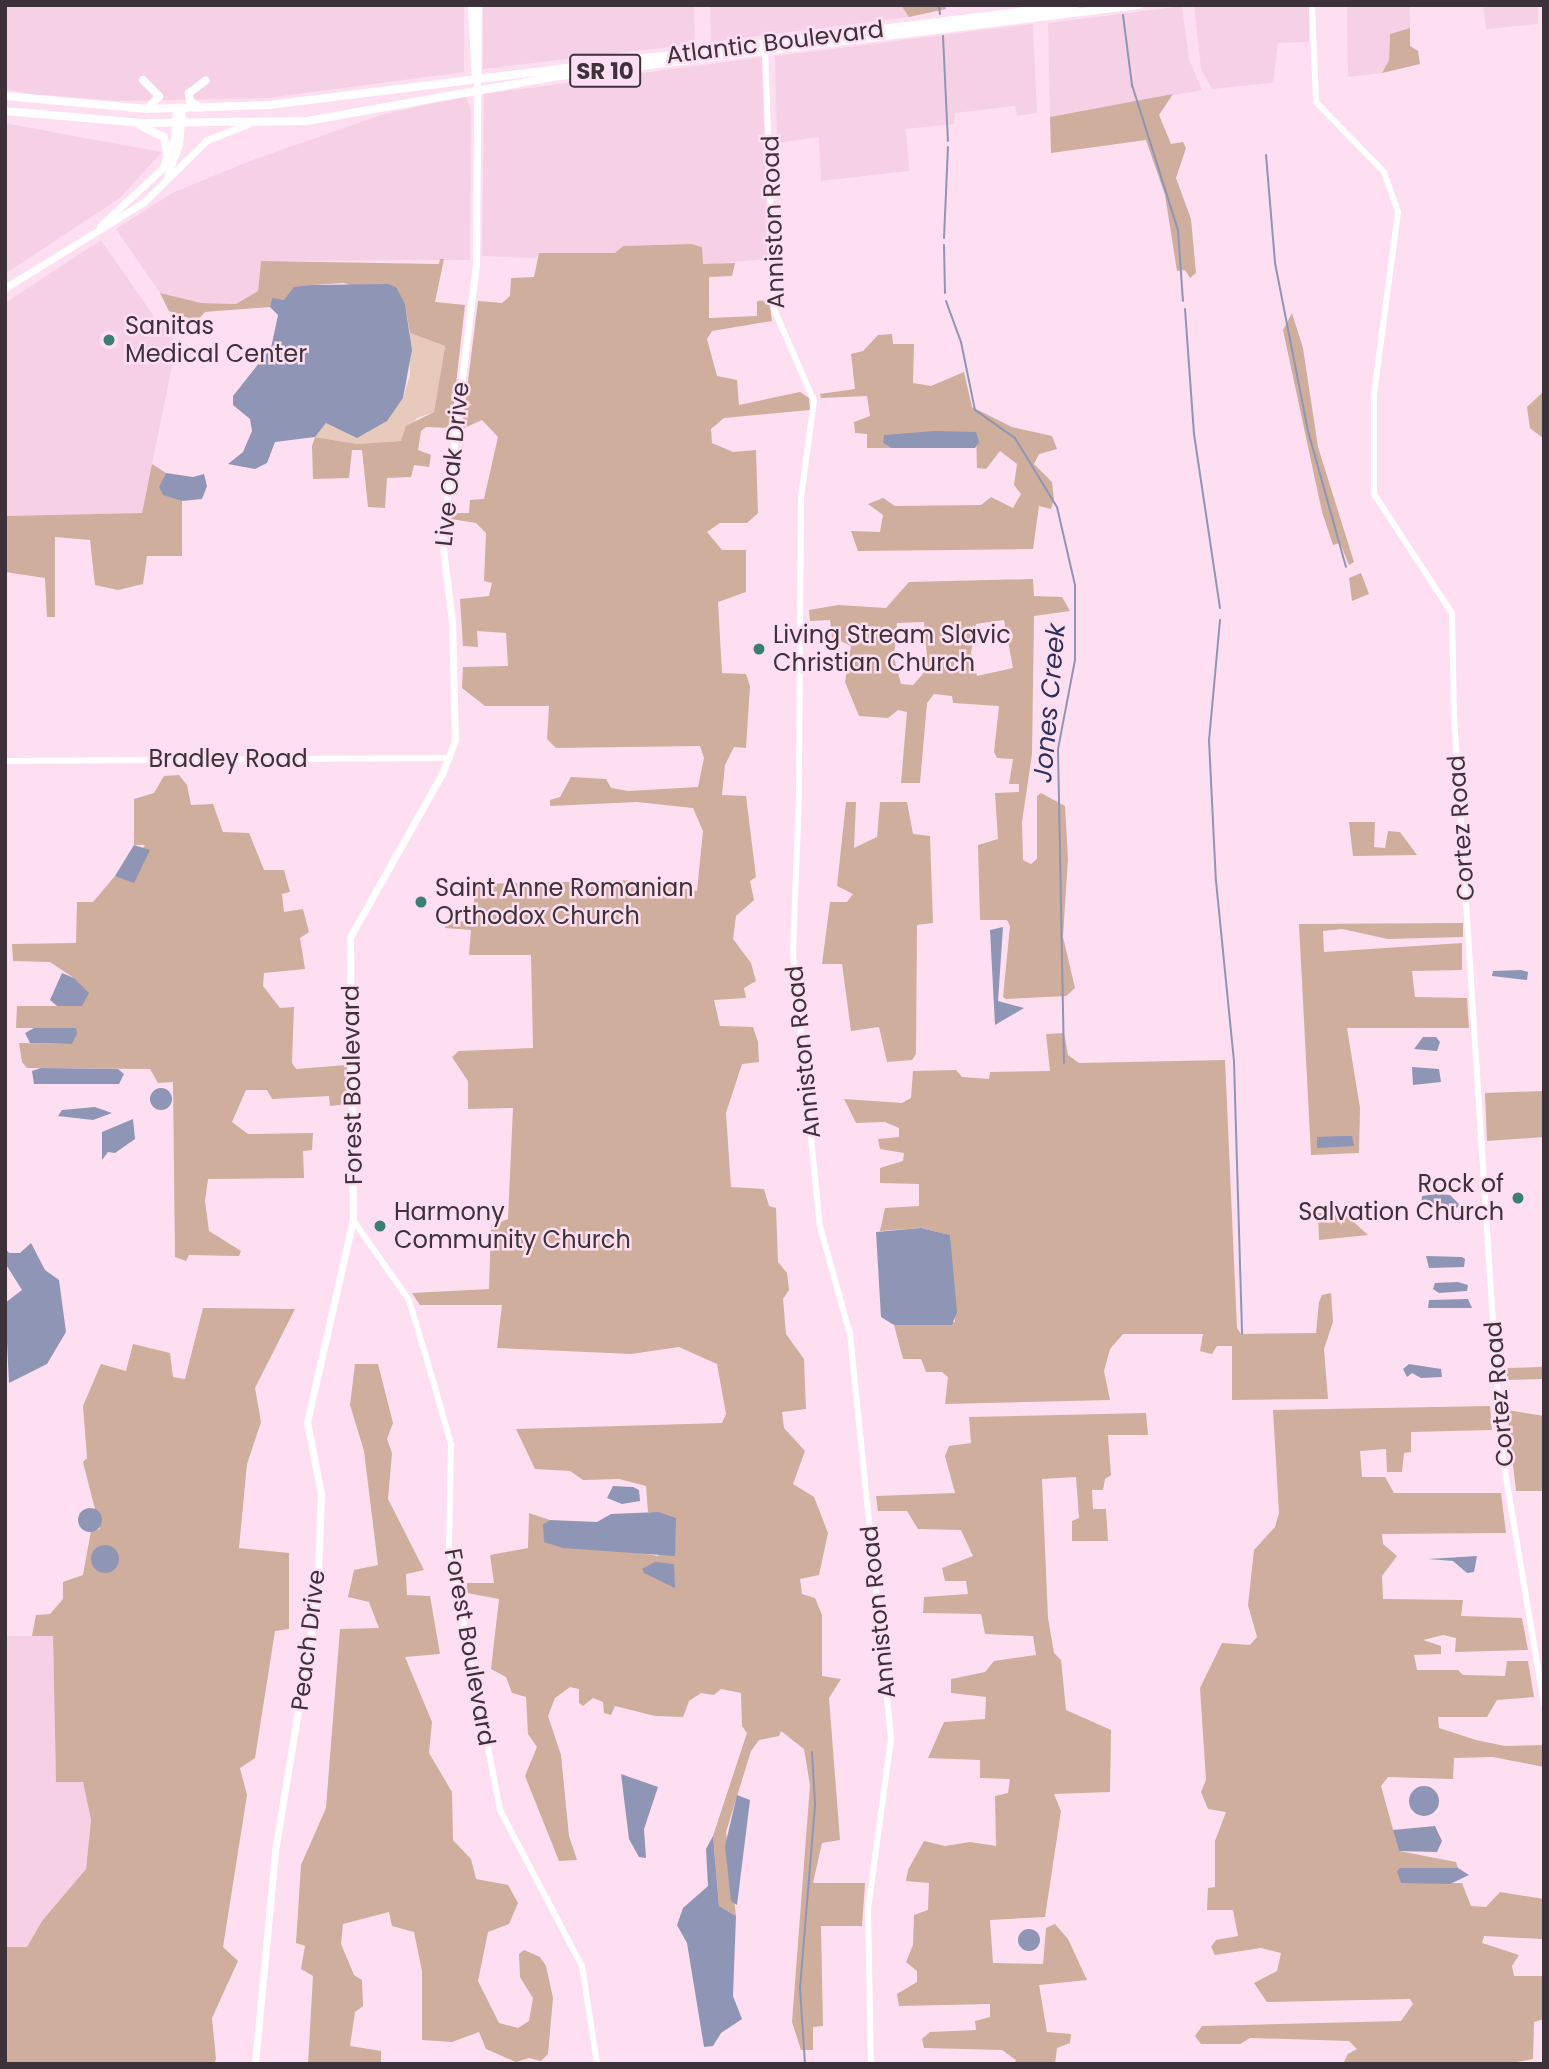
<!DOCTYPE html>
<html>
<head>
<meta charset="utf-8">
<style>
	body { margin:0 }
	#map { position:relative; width:1549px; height:2069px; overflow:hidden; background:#fedff1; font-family:Poppins,sans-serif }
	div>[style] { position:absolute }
	.built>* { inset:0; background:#f6d1e6 }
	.green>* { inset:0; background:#e7cabc }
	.forest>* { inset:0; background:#cfae9d }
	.water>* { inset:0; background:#8f95b4 }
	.round { border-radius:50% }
	.stream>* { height:2px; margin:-1px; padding:0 1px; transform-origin:1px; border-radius:1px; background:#8f95b4 }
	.tertiary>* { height:6px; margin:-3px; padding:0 3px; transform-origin:3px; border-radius:3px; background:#fff }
	.secondary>* { height:7px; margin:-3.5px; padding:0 3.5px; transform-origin:3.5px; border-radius:3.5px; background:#fff }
	.primary>* { height:7px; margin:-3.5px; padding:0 3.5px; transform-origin:3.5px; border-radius:3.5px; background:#fff }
	.trunk>* { height:8px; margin:-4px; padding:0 4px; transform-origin:4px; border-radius:4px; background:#fff }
	.dots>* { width:19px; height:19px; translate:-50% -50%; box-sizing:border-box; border:4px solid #fedff1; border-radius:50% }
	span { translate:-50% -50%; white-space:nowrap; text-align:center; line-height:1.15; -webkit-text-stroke:5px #fedff1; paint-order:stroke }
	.shield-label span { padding:2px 5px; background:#fedff1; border:2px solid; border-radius:5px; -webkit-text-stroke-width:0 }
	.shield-label { font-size:23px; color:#3d3239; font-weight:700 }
	.street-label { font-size:24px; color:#3d3239 }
	.poi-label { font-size:24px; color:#3d3239 }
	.left { translate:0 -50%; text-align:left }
	.right { translate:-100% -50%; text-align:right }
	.water-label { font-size:26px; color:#2c325d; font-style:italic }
	.frame { position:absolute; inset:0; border:7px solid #3d3239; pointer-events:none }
</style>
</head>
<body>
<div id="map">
	<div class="built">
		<i style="clip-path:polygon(5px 5px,464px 5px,464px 72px,268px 98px,119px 101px,31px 94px,5px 89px)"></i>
		<i style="clip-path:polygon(483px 5px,694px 5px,695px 44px,483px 69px)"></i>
		<i style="clip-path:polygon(710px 5px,901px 5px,909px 17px,711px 42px)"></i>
		<i style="clip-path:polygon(1194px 5px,1309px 5px,1309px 42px,1278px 43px,1273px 83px,1212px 89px,1201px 69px)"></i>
		<i style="clip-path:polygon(1347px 5px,1416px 5px,1410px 6px,1410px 28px,1390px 34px,1389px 60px,1382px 73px,1348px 77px)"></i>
		<i style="clip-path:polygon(1483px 5px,1538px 5px,1538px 24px,1486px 29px)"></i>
		<i style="clip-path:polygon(1182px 6px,1189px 59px,1202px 90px,1050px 117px,1048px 23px)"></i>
		<i style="clip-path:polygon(1033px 24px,1037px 113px,1017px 116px,1015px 106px,955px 113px,954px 124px,906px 129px,909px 171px,821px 181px,819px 137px,777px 143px,775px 56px)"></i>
		<i style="clip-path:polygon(762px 57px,768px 259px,702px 265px,702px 247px,691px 244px,623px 246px,615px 253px,540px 253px,535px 258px,482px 256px,484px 94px)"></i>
		<i style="clip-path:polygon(466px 96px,471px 112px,470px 260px,261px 261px,258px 291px,236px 304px,201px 303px,160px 293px,116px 229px,172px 193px,250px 161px,381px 115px)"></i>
		<i style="clip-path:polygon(5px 123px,85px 138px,162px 152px,120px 198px,5px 274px)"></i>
		<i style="clip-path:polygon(101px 240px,160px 325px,172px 324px,173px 361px,142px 513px,5px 516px,5px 303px)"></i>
		<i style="clip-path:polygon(5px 1636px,53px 1636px,56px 1781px,83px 1782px,91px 1820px,86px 1869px,42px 1921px,27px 1947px,5px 1947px)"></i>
	</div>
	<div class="green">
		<i style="clip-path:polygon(410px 333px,445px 346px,434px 412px,417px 418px,401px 441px,357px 444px,315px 437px,326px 423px,403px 398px,410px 375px)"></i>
	</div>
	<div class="forest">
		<i style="clip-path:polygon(901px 5px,945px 5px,946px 9px,909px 17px)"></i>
		<i style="clip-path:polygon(1410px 28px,1410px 46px,1418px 51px,1420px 64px,1382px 73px,1389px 60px,1390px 34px)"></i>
		<i style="clip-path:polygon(1173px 94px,1159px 115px,1171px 144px,1183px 142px,1186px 148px,1176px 178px,1191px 219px,1196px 273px,1190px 278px,1185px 270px,1177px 271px,1165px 195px,1146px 140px,1051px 153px,1050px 117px)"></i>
		<i style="clip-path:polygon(691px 244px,702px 247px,703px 264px,735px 263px,732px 276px,709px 277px,709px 318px,757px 316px,757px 301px,769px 300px,772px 321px,712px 331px,707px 339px,717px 376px,737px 380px,739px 405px,800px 392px,809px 398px,810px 410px,724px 418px,711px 429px,712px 443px,733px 452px,756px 450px,758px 513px,747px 523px,720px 523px,707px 532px,722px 550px,746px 550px,746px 592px,718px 602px,722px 673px,746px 674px,750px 686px,746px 748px,734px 747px,725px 765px,722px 795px,746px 796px,756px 877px,750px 881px,754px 900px,736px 916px,733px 939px,751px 963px,756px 981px,744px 988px,746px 998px,714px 1000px,720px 1026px,753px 1027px,758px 1042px,759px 1062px,742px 1064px,726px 1113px,731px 1187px,764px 1189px,769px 1206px,776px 1208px,778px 1262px,787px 1273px,789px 1290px,783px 1299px,786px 1334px,804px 1359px,806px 1409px,782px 1412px,784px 1428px,805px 1451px,793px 1484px,814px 1497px,828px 1533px,819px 1575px,800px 1579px,802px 1594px,815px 1598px,822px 1615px,822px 1676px,841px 1679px,829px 1698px,840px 1840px,822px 1843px,813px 1883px,865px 1883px,862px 1926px,821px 1926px,823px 2026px,813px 2027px,813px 2050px,801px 2050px,792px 2022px,810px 1785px,804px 1749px,781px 1731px,779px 1736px,759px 1740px,751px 1751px,726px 1832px,736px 1916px,719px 1906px,713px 1836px,747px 1733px,742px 1726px,741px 1693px,721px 1689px,714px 1695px,701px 1693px,689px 1701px,683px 1717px,655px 1716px,615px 1706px,611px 1715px,604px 1713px,603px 1702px,593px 1698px,583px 1706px,579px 1703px,579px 1689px,570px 1687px,555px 1698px,548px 1716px,561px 1755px,569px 1836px,577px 1860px,559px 1861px,525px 1776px,537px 1747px,528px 1734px,526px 1697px,512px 1693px,506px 1677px,491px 1669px,499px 1599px,467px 1593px,467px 1583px,494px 1583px,490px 1555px,528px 1548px,529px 1513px,550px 1520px,543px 1524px,609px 1548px,658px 1556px,676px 1518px,648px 1512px,646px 1486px,619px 1479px,583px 1480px,570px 1471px,535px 1469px,516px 1429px,722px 1423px,726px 1414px,717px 1364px,679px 1347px,631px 1354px,497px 1348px,502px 1305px,420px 1305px,412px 1293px,489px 1289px,491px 1226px,508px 1219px,513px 1108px,468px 1109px,468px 1081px,452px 1057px,459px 1051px,533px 1048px,531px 955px,469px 955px,471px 930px,445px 928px,445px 923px,474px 920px,474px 884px,645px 880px,697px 891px,703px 831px,693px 808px,637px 802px,550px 806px,550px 800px,560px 797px,571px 777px,606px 779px,611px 788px,628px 791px,698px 787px,704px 758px,700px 746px,556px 748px,547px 739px,549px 706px,485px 706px,462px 688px,463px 667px,508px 666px,506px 633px,477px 631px,478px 647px,463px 646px,460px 599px,489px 596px,492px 583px,484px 581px,486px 533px,476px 523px,451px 519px,451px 513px,469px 513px,470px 500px,484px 499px,498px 437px,482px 420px,462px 429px,478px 301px,502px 303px,510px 296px,511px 278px,534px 277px,539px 253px,615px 253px,623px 246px)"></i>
		<i style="clip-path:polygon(440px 259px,444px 259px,435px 302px,465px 305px,451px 428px,426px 427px,421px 431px,418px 450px,431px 455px,429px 467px,414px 465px,411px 477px,387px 478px,385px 508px,368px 507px,362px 450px,352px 450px,349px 478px,313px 479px,312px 446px,315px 437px,357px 444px,401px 441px,406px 426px,434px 412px,445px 346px,410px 333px,405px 304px,344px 283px,312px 285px,284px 300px,272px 299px,270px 307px,205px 312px,197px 321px,169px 311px,160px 293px,201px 303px,236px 304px,258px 291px,261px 261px,439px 264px)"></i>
		<i style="clip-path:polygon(1292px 313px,1303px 348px,1318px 447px,1354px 562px,1349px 565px,1340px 543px,1333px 545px,1322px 512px,1283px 330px)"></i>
		<i style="clip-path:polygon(892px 334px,893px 344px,914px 344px,913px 383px,931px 386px,964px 372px,972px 407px,1012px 427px,1052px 436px,1057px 449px,1039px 454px,1034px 464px,1052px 482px,1054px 499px,1051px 509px,1039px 506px,1033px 549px,858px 551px,851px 531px,880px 532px,883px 515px,868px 504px,883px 498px,895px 506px,981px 505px,991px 497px,1013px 508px,1021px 494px,1014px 485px,1017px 464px,1000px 451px,986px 469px,977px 468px,976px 432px,885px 435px,883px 443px,891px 448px,867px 448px,867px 434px,855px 433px,854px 422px,870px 416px,867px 396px,821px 398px,820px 394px,855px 389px,851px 354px,863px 351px,878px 335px)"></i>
		<i style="clip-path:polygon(1544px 391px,1544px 439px,1530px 428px,1527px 407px)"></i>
		<i style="clip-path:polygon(152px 464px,166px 473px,160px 487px,182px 501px,182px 556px,147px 556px,143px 584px,118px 590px,95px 585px,90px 540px,55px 537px,55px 617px,47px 617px,45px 578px,5px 572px,5px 516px,142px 513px)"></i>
		<i style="clip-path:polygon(1361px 573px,1369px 594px,1352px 601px,1349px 578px)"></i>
		<i style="clip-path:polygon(evenodd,1033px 579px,1034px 596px,1062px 597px,1070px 611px,1034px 616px,1032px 754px,1022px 822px,1023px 860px,1031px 864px,1037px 859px,1037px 796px,1041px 793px,1065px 806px,1068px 859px,1063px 937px,1075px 988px,1066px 996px,1006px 999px,1003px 997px,1010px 926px,1007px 920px,980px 920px,978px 845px,998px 839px,995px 793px,1019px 792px,1019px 784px,1009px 784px,1013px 759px,997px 758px,994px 752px,999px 706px,953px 703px,952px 696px,934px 694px,927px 703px,920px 783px,901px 783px,907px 712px,898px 710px,888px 718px,859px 716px,845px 682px,851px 646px,832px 637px,830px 620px,810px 621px,809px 610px,838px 605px,886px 608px,909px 582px,1033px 579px,1004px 620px,1013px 668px,977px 676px,971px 653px,976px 624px,1004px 620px,1033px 579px,924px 622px,928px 668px,913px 685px,901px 684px,894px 658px,897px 623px,924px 622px)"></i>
		<i style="clip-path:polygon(179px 775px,187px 785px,191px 805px,213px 804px,223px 832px,249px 833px,264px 870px,284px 870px,290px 892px,282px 894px,284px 912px,303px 909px,309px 932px,300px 938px,305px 969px,264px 973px,263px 986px,280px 1008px,294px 1007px,292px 1063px,296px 1069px,347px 1065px,347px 1104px,330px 1106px,329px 1096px,272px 1099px,267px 1090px,246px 1090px,232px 1122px,248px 1134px,313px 1133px,312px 1150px,303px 1151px,304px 1178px,208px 1179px,205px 1201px,209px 1231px,241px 1251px,239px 1256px,189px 1255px,186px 1261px,175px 1257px,173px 1082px,158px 1083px,150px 1069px,27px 1068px,22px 1062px,19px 1043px,72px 1044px,76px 1028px,16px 1028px,17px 1006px,82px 1006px,74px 978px,50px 962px,13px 961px,12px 944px,76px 943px,77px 902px,93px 902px,115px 876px,124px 876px,145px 845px,134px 845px,134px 799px,154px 793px,164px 776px)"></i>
		<i style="clip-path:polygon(846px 802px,856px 802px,854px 848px,877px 837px,880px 802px,907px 802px,913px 834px,930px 836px,933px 923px,917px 925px,916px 1054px,912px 1060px,887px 1062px,879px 1027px,851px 1031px,842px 964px,822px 964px,830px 902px,847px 902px,853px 894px,837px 886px)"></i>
		<i style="clip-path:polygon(1349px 822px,1375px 822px,1374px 847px,1385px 848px,1388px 831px,1400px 832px,1417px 855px,1353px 856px)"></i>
		<i style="clip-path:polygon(1463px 923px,1463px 937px,1388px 939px,1342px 929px,1323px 931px,1324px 952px,1462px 943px,1462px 970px,1412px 971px,1415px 997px,1467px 998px,1469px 1028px,1347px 1028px,1360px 1108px,1359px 1153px,1311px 1155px,1299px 924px)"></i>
		<i style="clip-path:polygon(1064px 1033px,1068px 1055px,1079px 1063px,1225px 1060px,1237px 1328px,1241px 1334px,1316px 1333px,1319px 1302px,1322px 1295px,1331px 1293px,1333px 1322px,1324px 1349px,1328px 1399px,1232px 1400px,1232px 1346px,1217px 1346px,1212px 1354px,1200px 1351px,1203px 1334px,1123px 1334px,1110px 1349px,1104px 1371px,1110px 1400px,945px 1404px,948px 1377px,942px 1372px,926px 1372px,921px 1359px,903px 1359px,894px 1325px,955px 1322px,950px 1235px,921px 1228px,880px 1231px,885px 1208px,919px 1206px,919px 1184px,880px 1183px,880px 1168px,903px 1161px,904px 1153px,880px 1149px,878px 1139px,899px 1137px,899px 1128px,885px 1122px,856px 1123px,844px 1099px,902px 1103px,911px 1098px,913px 1071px,956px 1070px,962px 1077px,989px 1079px,990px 1072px,1050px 1071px,1046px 1034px)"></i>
		<i style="clip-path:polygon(1544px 1091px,1544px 1137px,1487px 1141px,1485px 1093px)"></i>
		<i style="clip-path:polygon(1318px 1213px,1345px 1214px,1368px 1235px,1319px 1240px)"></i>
		<i style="clip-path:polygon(203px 1308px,295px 1309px,255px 1388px,261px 1422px,247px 1464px,239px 1548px,289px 1553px,289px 1629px,275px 1631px,255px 1758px,240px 1768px,247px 1795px,223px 1947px,238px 1961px,212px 2018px,216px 2059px,214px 2064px,5px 2064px,5px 1947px,27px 1947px,42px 1921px,86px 1869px,91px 1820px,83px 1782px,56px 1782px,53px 1636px,32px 1636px,36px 1615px,50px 1614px,63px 1599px,63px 1582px,83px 1575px,91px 1531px,100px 1529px,83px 1462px,87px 1458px,83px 1406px,101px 1364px,126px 1371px,133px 1344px,170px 1353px,173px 1377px,185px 1379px)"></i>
		<i style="clip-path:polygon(1544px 1363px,1544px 1379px,1507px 1380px,1507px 1368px,1541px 1367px)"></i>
		<i style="clip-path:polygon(355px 1364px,378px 1364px,393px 1423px,387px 1439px,392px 1453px,388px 1499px,424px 1570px,406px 1574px,407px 1595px,430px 1596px,440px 1654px,405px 1657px,432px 1722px,429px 1753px,452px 1792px,453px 1840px,471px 1859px,476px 1879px,508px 1885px,518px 1903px,509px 1924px,488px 1932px,478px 1981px,499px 2023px,518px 2028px,529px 2021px,533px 1998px,520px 1977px,519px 1954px,524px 1950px,540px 1957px,546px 1966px,553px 1998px,548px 2054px,541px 2061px,529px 2058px,516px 2062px,486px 2049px,479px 2032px,452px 2042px,422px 2040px,422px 1971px,414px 1932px,392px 1926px,389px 1912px,343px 1924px,341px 1944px,354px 1975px,362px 1980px,363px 2006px,355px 2012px,350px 2046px,381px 2051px,381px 2064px,308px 2064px,313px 1976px,301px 1969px,305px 1946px,296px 1943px,301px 1865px,326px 1808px,340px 1629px,379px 1628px,369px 1602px,348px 1597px,354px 1570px,378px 1565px,364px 1451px,350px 1405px)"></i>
		<i style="clip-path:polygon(1490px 1406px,1492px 1430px,1411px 1432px,1411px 1452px,1404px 1453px,1402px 1472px,1387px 1472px,1386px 1449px,1360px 1451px,1362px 1477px,1385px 1477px,1394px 1493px,1501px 1493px,1506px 1533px,1382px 1534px,1383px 1544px,1397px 1556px,1382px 1576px,1383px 1599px,1463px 1600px,1461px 1616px,1522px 1618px,1528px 1650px,1455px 1652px,1456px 1638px,1443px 1635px,1423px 1640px,1441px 1646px,1441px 1654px,1414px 1655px,1417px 1670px,1458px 1670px,1463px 1675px,1505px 1676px,1507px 1661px,1528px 1661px,1534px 1697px,1497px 1700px,1487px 1717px,1438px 1717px,1439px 1728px,1476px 1740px,1505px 1746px,1544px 1745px,1544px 1767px,1493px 1757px,1454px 1758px,1453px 1779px,1388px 1777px,1381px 1786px,1399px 1851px,1456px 1862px,1458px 1868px,1400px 1868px,1401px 1883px,1462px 1883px,1471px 1906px,1486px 1907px,1500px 1892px,1544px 1899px,1543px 1939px,1484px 1936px,1482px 1943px,1519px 1955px,1512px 1966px,1514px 1976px,1544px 1976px,1544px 2019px,1534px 2022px,1533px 2059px,1506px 2064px,1343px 2064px,1348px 2054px,1357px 2049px,1349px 2041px,1250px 2038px,1240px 2044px,1201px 2044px,1195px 2036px,1202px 2026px,1401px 2021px,1413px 2004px,1410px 1999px,1267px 2002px,1254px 1983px,1277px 1971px,1281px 1953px,1261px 1948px,1215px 1955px,1211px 1947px,1216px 1940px,1238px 1936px,1233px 1910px,1207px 1910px,1208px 1888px,1215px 1887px,1215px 1841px,1226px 1812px,1208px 1809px,1201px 1792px,1206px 1780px,1200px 1688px,1222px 1643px,1250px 1645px,1257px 1637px,1248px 1605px,1254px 1550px,1275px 1527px,1279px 1513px,1273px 1410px)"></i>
		<i style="clip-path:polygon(1507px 1410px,1544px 1416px,1544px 1491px,1516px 1491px)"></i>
		<i style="clip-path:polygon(1146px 1413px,1148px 1435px,1108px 1435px,1111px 1475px,1105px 1479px,1103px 1490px,1092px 1490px,1093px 1509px,1106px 1509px,1108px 1541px,1072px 1541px,1072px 1521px,1079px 1518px,1076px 1477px,1042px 1479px,1048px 1618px,1054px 1653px,1061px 1660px,1066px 1710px,1111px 1730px,1110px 1792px,1054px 1794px,1061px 1811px,1045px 1917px,990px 1920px,993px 1963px,1043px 1964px,1046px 1928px,1055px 1924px,1068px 1939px,1087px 1980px,1039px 1985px,1047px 2032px,1071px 2034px,1070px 2043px,1057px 2048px,1055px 2064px,1014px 2064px,1016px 2060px,1002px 2050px,924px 2048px,922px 2039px,930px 2032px,976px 2030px,975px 2021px,990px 2017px,990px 2004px,899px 2006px,897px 1994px,917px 1982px,917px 1971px,906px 1962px,913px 1945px,914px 1915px,928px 1910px,929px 1883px,906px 1881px,908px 1870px,924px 1841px,945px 1846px,970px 1842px,996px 1846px,995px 1796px,1008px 1793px,1010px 1779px,980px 1778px,980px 1760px,928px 1758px,944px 1722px,985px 1719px,986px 1697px,951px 1693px,951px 1679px,985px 1672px,994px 1661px,1036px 1655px,1033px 1636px,985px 1634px,981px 1614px,923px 1613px,924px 1597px,968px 1594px,966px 1581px,945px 1581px,942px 1568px,973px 1556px,961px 1530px,918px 1529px,907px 1511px,878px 1511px,876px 1496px,955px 1493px,945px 1456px,949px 1446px,971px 1443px,969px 1417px)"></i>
	</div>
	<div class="water">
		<i style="clip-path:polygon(388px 284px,396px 287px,405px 304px,412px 350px,403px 398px,387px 421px,357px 438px,326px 423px,315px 437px,275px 442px,267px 463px,255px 469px,228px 464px,243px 452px,252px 431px,250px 419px,233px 405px,233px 396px,271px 348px,278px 315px,270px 307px,272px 298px,284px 300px,294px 287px,312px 285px)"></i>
		<i style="clip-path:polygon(934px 431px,976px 432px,979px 442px,975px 448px,891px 448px,883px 443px,884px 435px)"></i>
		<i style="clip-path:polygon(166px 473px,193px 477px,204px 474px,207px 486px,202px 499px,182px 501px,163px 495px,159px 487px)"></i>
		<i style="clip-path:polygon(134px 845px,150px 850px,134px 883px,115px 876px)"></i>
		<i style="clip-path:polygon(1003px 927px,998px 1001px,1024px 1008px,995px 1025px,990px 930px)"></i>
		<i style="clip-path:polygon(1521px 970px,1528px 972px,1527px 980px,1492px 976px,1493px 971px)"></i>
		<i style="clip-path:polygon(62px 973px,74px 978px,89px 993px,82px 1006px,57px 1006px,50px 1000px)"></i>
		<i style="clip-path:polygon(34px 1028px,76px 1028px,77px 1034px,72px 1044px,30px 1043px,25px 1033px)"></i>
		<i style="clip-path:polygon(1423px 1037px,1436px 1037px,1440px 1042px,1437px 1051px,1414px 1049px)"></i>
		<i style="clip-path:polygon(1412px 1067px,1439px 1069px,1441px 1082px,1413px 1085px)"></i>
		<i style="clip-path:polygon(41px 1068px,118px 1069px,124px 1074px,119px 1084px,34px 1084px,32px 1071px)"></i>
		<i class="round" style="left:150px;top:1088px;width:22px;height:22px"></i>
		<i style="clip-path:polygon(95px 1107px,112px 1113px,93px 1120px,58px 1116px,62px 1110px)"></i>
		<i style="clip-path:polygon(133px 1119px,135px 1139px,115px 1153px,108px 1152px,102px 1160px,102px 1132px)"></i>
		<i style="clip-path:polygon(1342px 1136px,1352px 1136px,1354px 1146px,1317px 1148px,1317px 1137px)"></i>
		<i style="clip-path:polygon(1435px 1194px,1450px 1195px,1460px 1205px,1455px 1209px,1421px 1206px,1422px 1196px)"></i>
		<i style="clip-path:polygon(921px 1228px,950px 1235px,957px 1312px,952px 1325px,894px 1325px,881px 1317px,876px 1232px)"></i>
		<i style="clip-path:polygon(31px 1243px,45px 1270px,59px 1280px,66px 1332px,47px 1364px,9px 1383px,5px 1303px,22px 1290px,5px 1263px,5px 1248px,9px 1253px,20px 1253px)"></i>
		<i style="clip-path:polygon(1426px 1256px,1462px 1257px,1465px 1259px,1464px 1267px,1429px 1268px)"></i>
		<i style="clip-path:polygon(1458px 1282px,1468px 1285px,1467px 1291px,1439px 1293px,1433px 1289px,1435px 1283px)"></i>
		<i style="clip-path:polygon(1468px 1299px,1472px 1308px,1428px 1308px,1429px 1300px)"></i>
		<i style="clip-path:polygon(1409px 1364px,1441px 1369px,1442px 1377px,1421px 1378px,1412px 1373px,1407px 1377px,1403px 1369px)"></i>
		<i style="clip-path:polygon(613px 1486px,633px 1487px,639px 1490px,640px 1501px,622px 1504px,607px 1498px)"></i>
		<i class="round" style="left:78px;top:1508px;width:24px;height:24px"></i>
		<i style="clip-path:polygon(658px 1512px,676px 1518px,675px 1556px,563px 1548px,544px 1542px,543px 1524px,550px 1520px,597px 1522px,611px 1514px)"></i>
		<i class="round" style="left:91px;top:1545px;width:28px;height:28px"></i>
		<i style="clip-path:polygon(1477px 1556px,1474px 1572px,1467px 1573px,1453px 1561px,1428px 1559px)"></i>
		<i style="clip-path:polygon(655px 1562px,674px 1564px,675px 1588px,644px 1573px,642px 1569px)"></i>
		<i style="clip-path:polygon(621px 1774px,658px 1787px,644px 1829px,646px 1858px,639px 1857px,629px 1839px)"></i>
		<i class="round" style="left:1409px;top:1786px;width:30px;height:30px"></i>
		<i style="clip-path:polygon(737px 1795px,750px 1800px,737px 1905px,731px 1901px,725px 1846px)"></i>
		<i style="clip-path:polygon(1435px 1826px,1442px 1841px,1437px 1852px,1399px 1851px,1393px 1830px)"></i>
		<i style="clip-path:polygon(713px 1836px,719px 1906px,736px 1916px,733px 1996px,742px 2019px,721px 2033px,713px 2046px,704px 2047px,687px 1943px,677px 1925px,683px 1908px,708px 1886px,706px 1849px)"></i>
		<i style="clip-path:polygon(1400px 1868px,1458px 1868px,1469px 1875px,1450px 1884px,1401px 1883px,1397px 1871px)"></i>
		<i class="round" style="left:1018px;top:1929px;width:22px;height:22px"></i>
	</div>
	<div class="stream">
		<i style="left:939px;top:5px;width:9px;rotate:84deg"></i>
		<i style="left:1123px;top:15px;width:71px;rotate:82.7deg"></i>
		<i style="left:1132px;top:85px;width:152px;rotate:72.4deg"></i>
		<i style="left:1178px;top:230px;width:71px;rotate:86deg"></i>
		<i style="left:943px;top:36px;width:105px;rotate:87.3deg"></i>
		<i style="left:1266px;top:155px;width:108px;rotate:85.2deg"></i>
		<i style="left:1275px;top:263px;width:171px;rotate:78.9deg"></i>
		<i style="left:1308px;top:431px;width:141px;rotate:74.4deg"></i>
		<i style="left:944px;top:238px;width:91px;rotate:-87.5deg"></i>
		<i style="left:944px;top:245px;width:48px;rotate:88.8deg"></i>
		<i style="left:946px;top:301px;width:44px;rotate:69.9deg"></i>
		<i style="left:961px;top:342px;width:69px;rotate:78.4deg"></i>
		<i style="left:975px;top:410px;width:49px;rotate:35deg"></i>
		<i style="left:1015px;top:438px;width:81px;rotate:58.7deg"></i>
		<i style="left:1057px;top:507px;width:80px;rotate:77deg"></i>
		<i style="left:1075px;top:585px;width:75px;rotate:90deg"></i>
		<i style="left:1075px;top:660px;width:91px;rotate:100.8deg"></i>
		<i style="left:1058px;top:749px;width:314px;rotate:88.9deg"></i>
		<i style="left:1185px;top:309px;width:125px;rotate:85.9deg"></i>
		<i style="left:1194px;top:434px;width:176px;rotate:81.5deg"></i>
		<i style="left:1220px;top:620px;width:121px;rotate:95.2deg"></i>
		<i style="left:1209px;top:740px;width:141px;rotate:87.2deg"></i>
		<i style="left:1216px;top:881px;width:182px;rotate:84.3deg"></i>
		<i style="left:1234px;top:1062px;width:272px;rotate:88.3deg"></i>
		<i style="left:805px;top:2064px;width:76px;rotate:-93.8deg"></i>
		<i style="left:800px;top:1988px;width:185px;rotate:-85.3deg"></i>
		<i style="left:815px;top:1804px;width:52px;rotate:-93.3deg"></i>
	</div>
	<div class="tertiary">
		<i style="left:1312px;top:5px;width:97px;rotate:87.6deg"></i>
		<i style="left:1316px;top:102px;width:98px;rotate:45.8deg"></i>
		<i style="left:1384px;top:172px;width:42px;rotate:70.7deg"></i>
		<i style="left:1398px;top:212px;width:185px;rotate:97.5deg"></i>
		<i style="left:1374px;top:395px;width:99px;rotate:90deg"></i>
		<i style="left:1374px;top:494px;width:142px;rotate:56.8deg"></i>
		<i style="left:1452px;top:613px;width:102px;rotate:88.9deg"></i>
		<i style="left:1454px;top:715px;width:734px;rotate:86.33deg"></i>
		<i style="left:1501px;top:1447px;width:261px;rotate:80.5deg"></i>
		<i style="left:765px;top:48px;width:261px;rotate:88deg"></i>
		<i style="left:774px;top:309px;width:100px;rotate:66.5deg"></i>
		<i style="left:814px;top:401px;width:97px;rotate:97.7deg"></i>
		<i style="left:801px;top:497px;width:299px;rotate:90.4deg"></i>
		<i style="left:799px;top:796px;width:157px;rotate:92.2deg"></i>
		<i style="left:793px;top:953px;width:274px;rotate:84.4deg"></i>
		<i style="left:820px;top:1226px;width:112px;rotate:74.5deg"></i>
		<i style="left:850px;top:1334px;width:407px;rotate:84.2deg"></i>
		<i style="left:891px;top:1739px;width:173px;rotate:97.7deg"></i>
		<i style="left:868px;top:1910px;width:154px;rotate:88.9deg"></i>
		<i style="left:5px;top:761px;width:445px;rotate:-0.4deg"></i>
		<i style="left:353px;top:1220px;width:98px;rotate:55deg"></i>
		<i style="left:409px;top:1300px;width:88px;rotate:73.4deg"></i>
		<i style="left:434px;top:1384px;width:62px;rotate:74.2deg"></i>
		<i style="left:451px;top:1444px;width:103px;rotate:91.1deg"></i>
		<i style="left:449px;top:1547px;width:268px;rotate:79deg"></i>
		<i style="left:500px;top:1810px;width:176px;rotate:62.3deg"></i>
		<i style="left:582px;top:1966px;width:99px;rotate:81.3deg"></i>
	</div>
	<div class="secondary">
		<i style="left:471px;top:5px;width:73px;rotate:86.9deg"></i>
		<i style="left:255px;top:2064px;width:214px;rotate:-84.6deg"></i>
		<i style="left:275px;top:1851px;width:260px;rotate:-80.7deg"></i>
		<i style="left:317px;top:1594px;width:100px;rotate:-87.7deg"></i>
		<i style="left:321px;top:1494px;width:73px;rotate:-101deg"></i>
		<i style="left:307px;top:1422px;width:207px;rotate:-77.2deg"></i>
		<i style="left:353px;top:1220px;width:283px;rotate:-90.6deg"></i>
		<i style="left:350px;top:937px;width:187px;rotate:-60.6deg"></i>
		<i style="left:442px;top:774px;width:36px;rotate:-69deg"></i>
		<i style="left:455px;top:740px;width:119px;rotate:-91.4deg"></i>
		<i style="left:452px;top:621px;width:81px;rotate:-97.1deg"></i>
		<i style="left:442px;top:541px;width:277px;rotate:-83deg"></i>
		<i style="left:476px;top:266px;width:261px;rotate:-89.6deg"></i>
	</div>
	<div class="primary">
		<i style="left:167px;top:176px;width:34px;rotate:-69deg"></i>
		<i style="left:179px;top:144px;width:35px;rotate:-85deg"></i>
		<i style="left:100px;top:226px;width:84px;rotate:-42.6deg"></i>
		<i style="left:162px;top:169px;width:33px;rotate:-69deg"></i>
		<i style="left:174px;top:138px;width:29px;rotate:-86deg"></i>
		<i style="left:5px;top:288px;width:163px;rotate:-31.7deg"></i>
		<i style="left:144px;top:202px;width:88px;rotate:-44.5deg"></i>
		<i style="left:207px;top:140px;width:44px;rotate:-21.3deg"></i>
	</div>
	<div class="trunk">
		<i style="left:143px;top:80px;width:23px;rotate:45deg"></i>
		<i style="left:159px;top:96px;width:18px;rotate:133deg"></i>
		<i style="left:5px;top:96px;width:143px;rotate:5.2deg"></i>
		<i style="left:147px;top:109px;width:122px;rotate:-1.9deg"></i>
		<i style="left:269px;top:105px;width:812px;rotate:-7.07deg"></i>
		<i style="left:201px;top:108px;width:13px;rotate:-148deg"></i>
		<i style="left:190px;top:101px;width:8px;rotate:-97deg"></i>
		<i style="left:189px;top:93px;width:21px;rotate:-37deg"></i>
		<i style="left:5px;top:111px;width:138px;rotate:5deg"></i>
		<i style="left:142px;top:123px;width:165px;rotate:-0.7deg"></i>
		<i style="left:307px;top:121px;width:257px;rotate:-10.1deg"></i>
		<i style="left:560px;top:76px;width:583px;rotate:-6.99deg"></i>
		<i style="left:141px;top:126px;width:25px;rotate:26deg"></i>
		<i style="left:164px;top:137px;width:21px;rotate:79deg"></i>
	</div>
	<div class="dots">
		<i style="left:109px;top:340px;background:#3c7e70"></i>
		<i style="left:759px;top:649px;background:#3c7e70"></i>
		<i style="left:421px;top:902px;background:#3c7e70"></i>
		<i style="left:1518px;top:1198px;background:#3c7e70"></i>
		<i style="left:380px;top:1226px;background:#3c7e70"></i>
	</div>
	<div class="shield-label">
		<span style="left:605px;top:71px">SR 10</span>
	</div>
	<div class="street-label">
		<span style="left:775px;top:42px;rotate:-7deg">Atlantic Boulevard</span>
		<span style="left:773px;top:222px;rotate:-92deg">Anniston Road</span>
		<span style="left:452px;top:464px;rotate:-84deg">Live Oak Drive</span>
		<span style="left:228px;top:759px">Bradley Road</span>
		<span style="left:1461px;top:828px;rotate:-94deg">Cortez Road</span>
		<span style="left:803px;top:1052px;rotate:-96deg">Anniston Road</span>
		<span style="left:352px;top:1085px;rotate:-91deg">Forest Boulevard</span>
		<span style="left:1499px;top:1394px;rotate:-95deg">Cortez Road</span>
		<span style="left:878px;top:1612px;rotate:-96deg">Anniston Road</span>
		<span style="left:308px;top:1640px;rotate:-83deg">Peach Drive</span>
		<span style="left:470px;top:1647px;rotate:80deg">Forest Boulevard</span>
	</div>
	<div class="poi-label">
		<span class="left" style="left:125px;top:340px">Sanitas<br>Medical Center</span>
		<span class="left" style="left:773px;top:649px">Living Stream Slavic<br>Christian Church</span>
		<span class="left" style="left:435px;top:902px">Saint Anne Romanian<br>Orthodox Church</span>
		<span class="right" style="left:1504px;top:1198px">Rock of<br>Salvation Church</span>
		<span class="left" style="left:394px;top:1226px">Harmony<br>Community Church</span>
	</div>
	<div class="water-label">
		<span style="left:1050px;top:703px;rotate:-85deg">Jones Creek</span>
	</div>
	<div class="frame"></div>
</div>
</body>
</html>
